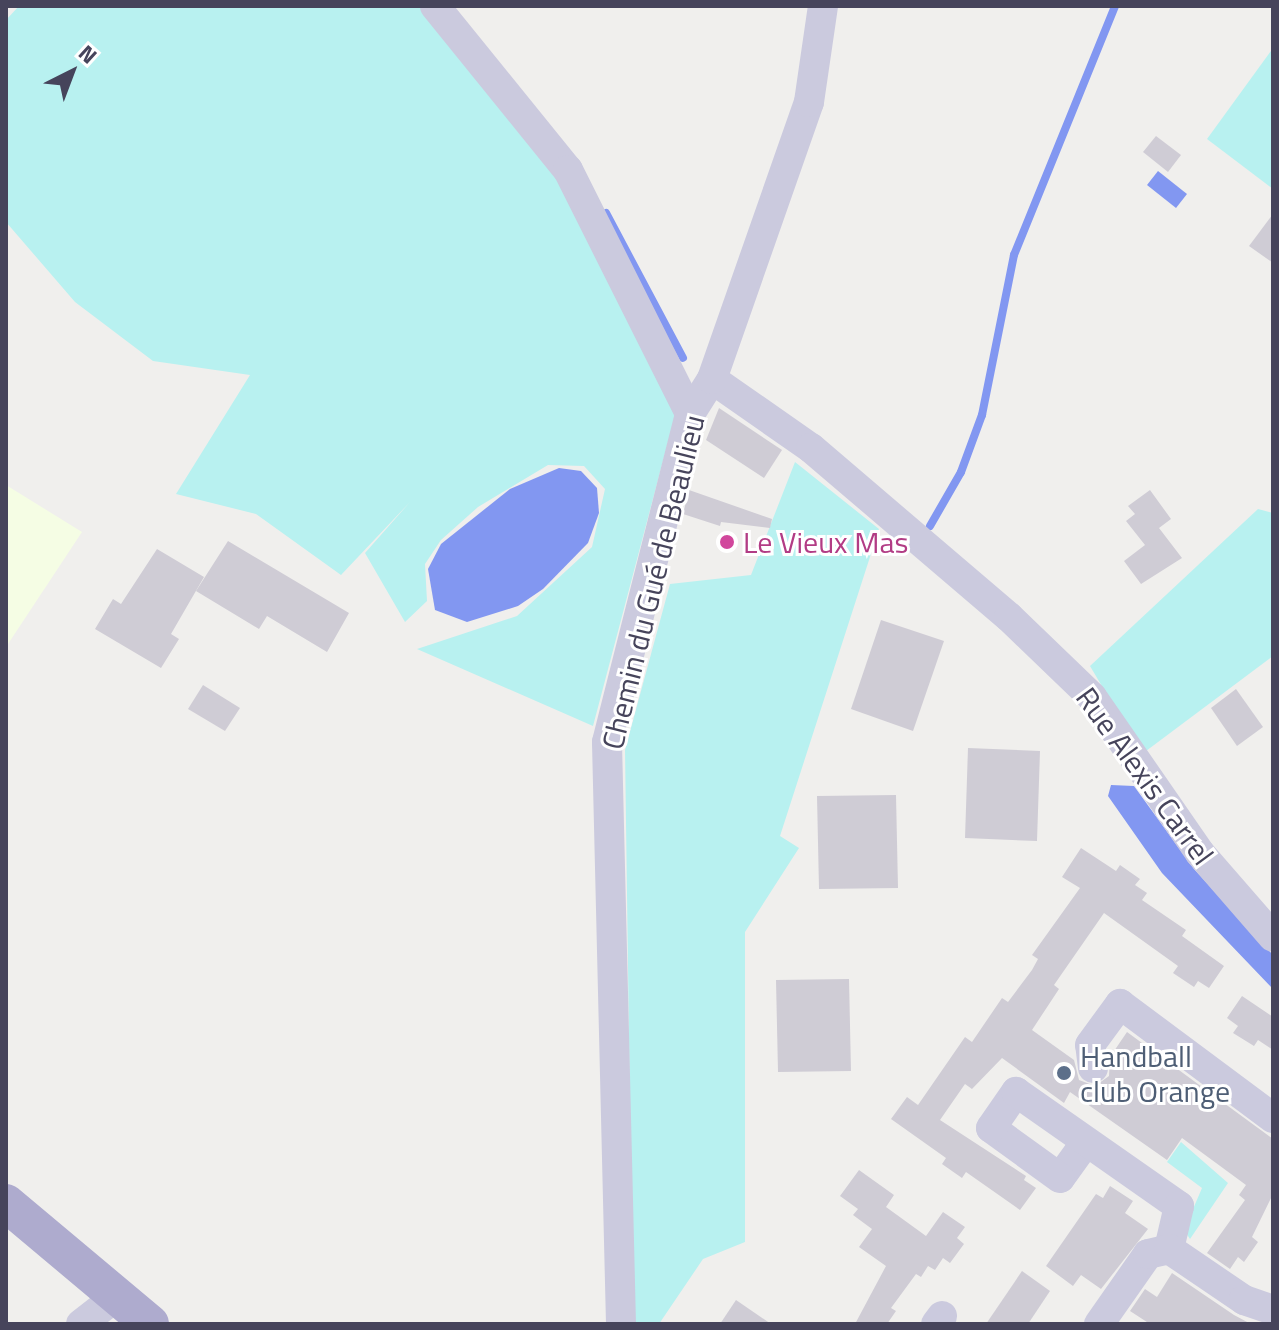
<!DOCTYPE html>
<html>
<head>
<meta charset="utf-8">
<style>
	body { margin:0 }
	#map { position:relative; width:1279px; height:1330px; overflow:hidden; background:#f0efed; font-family:"Titillium Web",sans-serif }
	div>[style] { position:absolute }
	.commercial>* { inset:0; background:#f5fde4 }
	.green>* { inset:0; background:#b8f1f0 }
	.water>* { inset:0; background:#8297f1 }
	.stream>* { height:8px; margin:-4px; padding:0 4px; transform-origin:4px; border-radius:4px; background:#8297f1 }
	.building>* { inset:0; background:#cfccd5 }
	.minor>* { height:30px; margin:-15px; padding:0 15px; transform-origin:15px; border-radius:15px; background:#cbcade }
	.major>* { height:38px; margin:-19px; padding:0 19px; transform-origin:19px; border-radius:19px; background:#aeabce }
	.dots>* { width:22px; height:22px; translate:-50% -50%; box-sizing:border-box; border:4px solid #fff; border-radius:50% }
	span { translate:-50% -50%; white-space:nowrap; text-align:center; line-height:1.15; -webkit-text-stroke:6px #fff; paint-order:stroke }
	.hotel-label { font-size:30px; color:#b23c85 }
	.left { translate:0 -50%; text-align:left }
	.street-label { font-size:30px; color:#46445b }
	.service-label { font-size:30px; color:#4e5e75 }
	.frame { position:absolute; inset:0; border:8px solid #46445b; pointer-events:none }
	.north { position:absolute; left:32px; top:32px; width:80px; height:80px; -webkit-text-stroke:6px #fff; paint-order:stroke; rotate:42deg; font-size:22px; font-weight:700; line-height:32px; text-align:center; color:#46445b }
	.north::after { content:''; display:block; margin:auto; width:28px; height:36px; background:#46445b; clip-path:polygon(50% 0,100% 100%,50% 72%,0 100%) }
</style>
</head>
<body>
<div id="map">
	<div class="commercial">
		<i style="clip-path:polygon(6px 485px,82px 532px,6px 647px)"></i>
	</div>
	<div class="green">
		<i style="clip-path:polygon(19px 6px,427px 6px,558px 168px,678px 404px,593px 726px,417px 649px,517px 616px,592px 547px,605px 489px,584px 466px,548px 465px,478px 507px,441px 540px,425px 564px,427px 601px,405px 622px,365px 553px,410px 502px,341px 575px,256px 514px,176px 494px,250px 375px,153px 361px,75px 302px,6px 222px,6px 20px)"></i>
		<i style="clip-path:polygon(1273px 48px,1273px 189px,1207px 139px)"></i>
		<i style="clip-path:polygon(795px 462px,879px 529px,780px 836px,799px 848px,745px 932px,745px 1242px,703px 1259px,659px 1324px,633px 1324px,625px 750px,670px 584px,751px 575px)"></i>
		<i style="clip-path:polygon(1258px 509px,1273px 513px,1273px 656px,1142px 754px,1090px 666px)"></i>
		<i style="clip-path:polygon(1181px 1142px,1228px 1183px,1190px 1239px,1184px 1230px,1202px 1188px,1167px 1162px)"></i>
	</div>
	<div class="water">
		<i style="clip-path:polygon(1158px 171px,1187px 194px,1176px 208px,1147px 185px)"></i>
		<i style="clip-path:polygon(559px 468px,581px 471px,597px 488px,599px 513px,588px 543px,543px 589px,518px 606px,467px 622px,435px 610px,428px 569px,441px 544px,510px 489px)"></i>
		<i style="clip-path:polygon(1111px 785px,1134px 786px,1194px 869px,1273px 955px,1273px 989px,1162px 873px,1108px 796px)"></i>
	</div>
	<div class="stream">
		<i style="left:606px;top:213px;width:164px;rotate:62deg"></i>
		<i style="left:930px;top:526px;width:62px;rotate:-60.1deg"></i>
		<i style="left:961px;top:472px;width:61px;rotate:-69.8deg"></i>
		<i style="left:982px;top:415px;width:163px;rotate:-78.7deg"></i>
		<i style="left:1014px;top:255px;width:269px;rotate:-67.9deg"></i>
	</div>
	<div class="building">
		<i style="clip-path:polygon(1156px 136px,1181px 155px,1168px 172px,1143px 152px)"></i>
		<i style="clip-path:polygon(1273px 214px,1273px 263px,1249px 246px)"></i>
		<i style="clip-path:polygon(719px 408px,782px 450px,764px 478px,706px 440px)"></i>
		<i style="clip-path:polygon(689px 490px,772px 519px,770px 528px,721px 522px,720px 526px,683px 514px)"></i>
		<i style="clip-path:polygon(1150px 490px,1171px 519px,1159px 528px,1182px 558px,1141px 584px,1124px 561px,1145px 545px,1126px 521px,1135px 514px,1128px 506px)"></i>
		<i style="clip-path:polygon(228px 541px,349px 613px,327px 652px,267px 616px,259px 629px,196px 591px)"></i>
		<i style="clip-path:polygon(157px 549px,204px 577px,171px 634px,179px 639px,161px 668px,95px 629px,113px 599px,121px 604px)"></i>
		<i style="clip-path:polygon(881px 620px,944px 641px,913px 731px,851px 709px)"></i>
		<i style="clip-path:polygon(203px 685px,240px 708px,225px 731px,188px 709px)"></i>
		<i style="clip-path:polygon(1236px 689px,1263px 727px,1237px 746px,1211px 708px)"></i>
		<i style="clip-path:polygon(968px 748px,1040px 751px,1037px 841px,965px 838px)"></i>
		<i style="clip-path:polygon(896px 795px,898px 888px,819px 889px,817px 796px)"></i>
		<i style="clip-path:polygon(1081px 848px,1116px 871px,1120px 865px,1140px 879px,1135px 885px,1147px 893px,1142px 900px,1186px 930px,1182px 936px,1224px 966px,1209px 988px,1198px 981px,1194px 987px,1173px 973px,1178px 966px,1104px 913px,1054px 985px,1059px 989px,1032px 1030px,1074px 1060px,1079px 1080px,1095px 1086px,1109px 1076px,1110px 1057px,1127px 1032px,1273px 1139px,1273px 1194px,1252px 1237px,1258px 1242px,1244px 1262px,1238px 1257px,1230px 1269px,1207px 1253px,1245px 1200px,1239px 1195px,1246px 1185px,1182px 1138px,1167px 1160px,1070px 1092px,1064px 1103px,1002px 1058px,972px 1089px,965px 1084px,940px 1120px,1026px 1176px,1024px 1180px,1036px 1188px,1020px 1210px,966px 1172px,962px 1178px,942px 1164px,946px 1158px,891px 1119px,907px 1097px,918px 1105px,965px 1037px,972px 1042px,1002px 998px,1008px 1002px,1032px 970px,1038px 959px,1032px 955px,1080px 888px,1062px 877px)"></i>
		<i style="clip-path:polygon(849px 979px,851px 1071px,778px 1072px,776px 980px)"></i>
		<i style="clip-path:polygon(1242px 996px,1273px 1017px,1273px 1050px,1258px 1040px,1254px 1046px,1233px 1033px,1238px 1026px,1227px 1018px)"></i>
		<i style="clip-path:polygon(859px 1170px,894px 1195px,886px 1207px,926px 1236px,943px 1212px,965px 1227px,957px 1238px,964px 1244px,950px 1263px,943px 1258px,935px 1270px,928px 1266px,921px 1277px,916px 1274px,891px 1308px,896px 1311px,887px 1324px,855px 1324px,886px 1266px,859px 1247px,872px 1229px,853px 1215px,858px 1209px,840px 1196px)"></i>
		<i style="clip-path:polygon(1110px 1186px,1133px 1201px,1125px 1213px,1148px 1229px,1101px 1289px,1081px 1275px,1073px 1286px,1046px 1266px,1096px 1194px,1103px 1198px)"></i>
		<i style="clip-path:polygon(1022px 1271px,1050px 1291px,1028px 1324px,986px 1324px)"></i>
		<i style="clip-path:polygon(1172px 1273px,1234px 1315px,1251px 1324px,1150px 1324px,1130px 1311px,1145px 1289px,1157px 1297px)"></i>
		<i style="clip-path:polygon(736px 1300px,771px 1324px,720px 1324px)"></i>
	</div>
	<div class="minor">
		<i style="left:435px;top:6px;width:211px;rotate:51deg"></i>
		<i style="left:568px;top:170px;width:273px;rotate:63.4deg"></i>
		<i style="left:712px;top:379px;width:121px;rotate:34.9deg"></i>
		<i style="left:811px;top:448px;width:260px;rotate:40.5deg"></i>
		<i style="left:1009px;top:617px;width:115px;rotate:43.9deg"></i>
		<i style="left:1092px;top:697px;width:190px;rotate:55.3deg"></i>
		<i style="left:1200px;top:853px;width:111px;rotate:49deg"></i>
		<i style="left:1093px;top:1068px;width:23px;rotate:-97deg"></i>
		<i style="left:1090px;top:1045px;width:51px;rotate:-53.8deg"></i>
		<i style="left:1120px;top:1004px;width:191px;rotate:36.7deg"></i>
		<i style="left:1086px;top:1142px;width:44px;rotate:125.8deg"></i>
		<i style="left:1060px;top:1178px;width:85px;rotate:-144.1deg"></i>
		<i style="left:991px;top:1128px;width:44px;rotate:-55.2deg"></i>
		<i style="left:1016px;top:1092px;width:199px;rotate:35deg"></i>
		<i style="left:1179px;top:1206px;width:44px;rotate:103.1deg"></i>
		<i style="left:81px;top:1324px;width:46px;rotate:-37.9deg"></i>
		<i style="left:621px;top:1324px;width:582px;rotate:-91.38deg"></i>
		<i style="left:607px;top:742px;width:338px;rotate:-75.8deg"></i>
		<i style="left:690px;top:414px;width:41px;rotate:-57.8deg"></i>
		<i style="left:712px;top:379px;width:293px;rotate:-70.7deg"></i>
		<i style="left:809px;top:102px;width:97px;rotate:-81.7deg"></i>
		<i style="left:936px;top:1324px;width:10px;rotate:-53deg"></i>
		<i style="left:1099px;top:1324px;width:85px;rotate:-55deg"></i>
		<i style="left:1148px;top:1254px;width:22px;rotate:-13deg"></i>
		<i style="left:1169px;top:1249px;width:91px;rotate:34.2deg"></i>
		<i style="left:1244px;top:1300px;width:31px;rotate:19deg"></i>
	</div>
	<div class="major">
		<i style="left:6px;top:1203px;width:188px;rotate:40deg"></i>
	</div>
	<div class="dots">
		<i style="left:727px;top:542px;background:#d1479c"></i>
		<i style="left:1064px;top:1073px;background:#5c6f8a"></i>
	</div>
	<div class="hotel-label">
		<span class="left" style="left:743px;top:542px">Le Vieux Mas</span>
	</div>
	<div class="street-label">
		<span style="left:653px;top:582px;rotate:-76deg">Chemin du Gué de Beaulieu</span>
		<span style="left:1145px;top:776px;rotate:54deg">Rue Alexis Carrel</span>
	</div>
	<div class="service-label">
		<span class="left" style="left:1080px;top:1073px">Handball<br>club Orange</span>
	</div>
	<div class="frame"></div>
	<div class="north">N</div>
</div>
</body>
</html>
